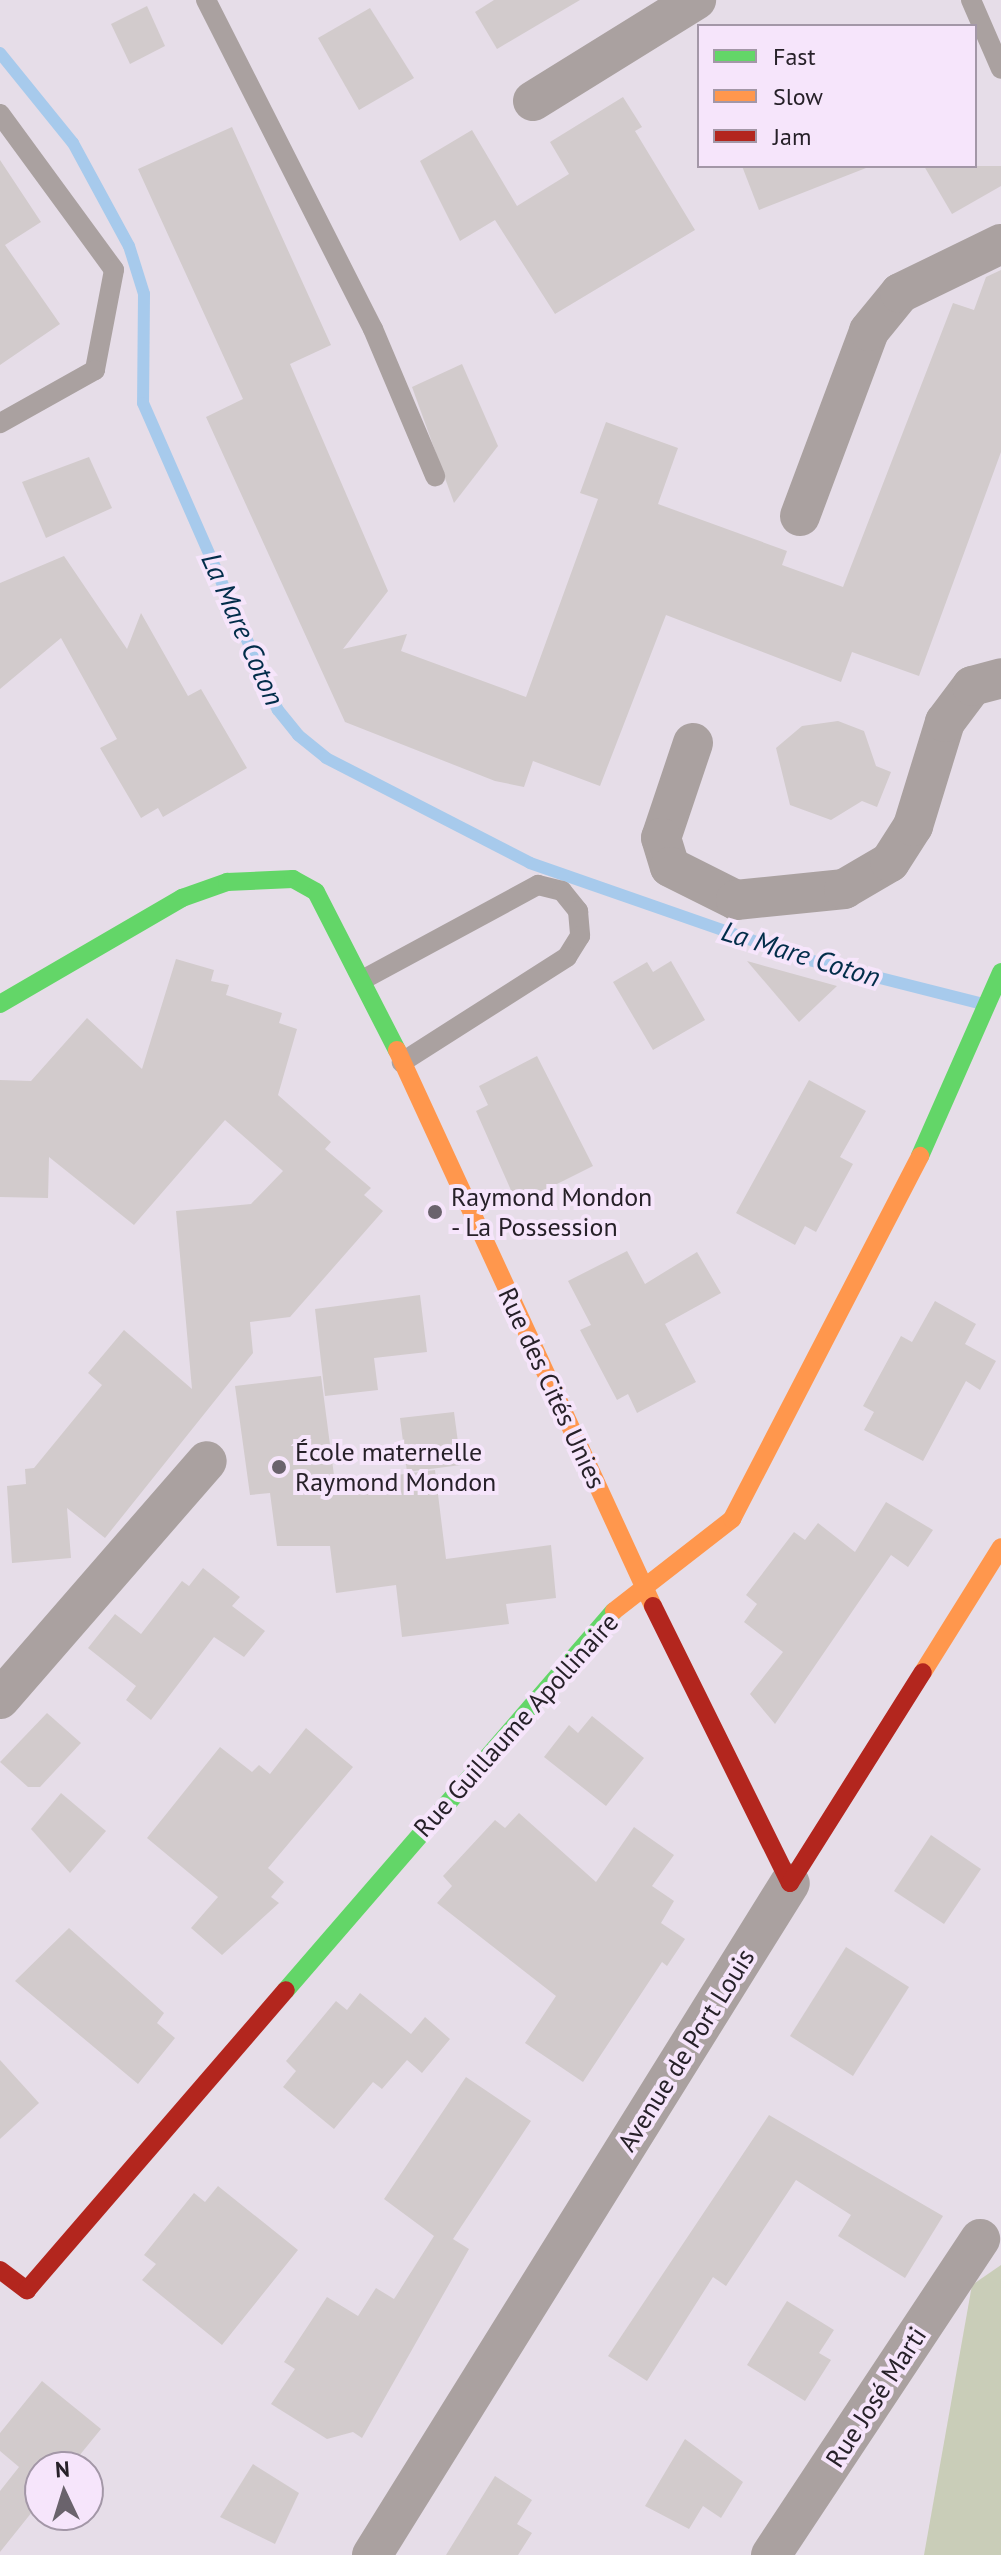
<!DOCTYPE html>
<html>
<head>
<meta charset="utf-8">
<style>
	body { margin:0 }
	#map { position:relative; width:1001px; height:2555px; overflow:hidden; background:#e6dde8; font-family:"PT Sans",sans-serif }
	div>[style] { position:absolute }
	.green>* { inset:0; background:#c9cdb8 }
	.stream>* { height:12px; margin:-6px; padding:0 6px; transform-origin:6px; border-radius:6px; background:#a7caec }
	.building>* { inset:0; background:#d2cbcc }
	.lane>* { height:20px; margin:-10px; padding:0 10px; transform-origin:10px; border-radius:10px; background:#aaa1a0 }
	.street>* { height:40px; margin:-20px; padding:0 20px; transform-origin:20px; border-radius:20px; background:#aaa1a0 }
	.fast>* { height:18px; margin:-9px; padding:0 9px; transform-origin:9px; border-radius:9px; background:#63d668 }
	.slow>* { height:18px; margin:-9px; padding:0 9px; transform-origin:9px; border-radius:9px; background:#ff974d }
	.jam>* { height:18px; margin:-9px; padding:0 9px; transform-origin:9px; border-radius:9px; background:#b3261e }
	.dots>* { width:22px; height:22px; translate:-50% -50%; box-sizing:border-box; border:4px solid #f6e5fb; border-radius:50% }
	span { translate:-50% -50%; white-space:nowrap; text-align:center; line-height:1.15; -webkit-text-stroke:8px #f6e5fb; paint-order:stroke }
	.poi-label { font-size:26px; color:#272129 }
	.left { translate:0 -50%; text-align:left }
	.street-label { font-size:26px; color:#272129 }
	.water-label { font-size:28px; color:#022d4a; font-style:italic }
	.legend { position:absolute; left:697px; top:24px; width:280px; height:144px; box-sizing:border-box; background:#f6e5fb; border:2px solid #a397a7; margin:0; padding:10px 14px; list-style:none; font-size:24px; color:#272129 }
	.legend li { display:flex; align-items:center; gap:16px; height:40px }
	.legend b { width:40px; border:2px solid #a397a7 }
	.north { position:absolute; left:24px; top:2451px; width:80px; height:80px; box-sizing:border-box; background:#f6e5fb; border:2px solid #a397a7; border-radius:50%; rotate:356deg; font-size:22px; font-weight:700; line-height:32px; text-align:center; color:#272129 }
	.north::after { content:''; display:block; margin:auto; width:28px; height:36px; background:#6a636c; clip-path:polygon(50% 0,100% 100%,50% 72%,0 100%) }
</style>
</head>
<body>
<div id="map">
	<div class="green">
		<i style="clip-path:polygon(1001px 2265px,1001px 2555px,924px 2555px,972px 2285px)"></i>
	</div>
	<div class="stream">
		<i style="left:0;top:53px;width:116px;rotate:51deg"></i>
		<i style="left:73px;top:143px;width:117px;rotate:61.5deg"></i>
		<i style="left:129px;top:246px;width:50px;rotate:72.6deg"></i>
		<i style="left:144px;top:294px;width:109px;rotate:90.5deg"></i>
		<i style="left:143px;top:403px;width:335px;rotate:66.3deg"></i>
		<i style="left:278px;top:710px;width:32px;rotate:51deg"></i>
		<i style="left:298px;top:735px;width:36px;rotate:39deg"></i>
		<i style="left:326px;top:758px;width:229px;rotate:27.2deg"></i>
		<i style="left:530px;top:863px;width:291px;rotate:19.2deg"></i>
		<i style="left:805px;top:959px;width:179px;rotate:14.2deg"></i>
	</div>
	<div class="building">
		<i style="clip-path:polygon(494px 0,580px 0,497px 49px,475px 12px)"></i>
		<i style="clip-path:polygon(147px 6px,165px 46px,130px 64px,111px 24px)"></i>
		<i style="clip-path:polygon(370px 8px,414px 78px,359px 110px,318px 38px)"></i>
		<i style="clip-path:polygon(623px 97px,642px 127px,635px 131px,695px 230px,555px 314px,495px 220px,460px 241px,420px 161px,472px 130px,517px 206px,569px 174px,550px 142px)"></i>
		<i style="clip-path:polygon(232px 127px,331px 345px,290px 364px,388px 591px,343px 649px,407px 634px,401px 651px,526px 697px,598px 499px,580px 493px,606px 422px,678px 448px,658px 504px,787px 551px,782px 565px,843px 587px,953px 303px,974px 310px,986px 277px,1001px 270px,1001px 452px,919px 676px,852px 652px,841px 682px,666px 615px,600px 786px,533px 761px,524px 787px,495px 781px,345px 722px,206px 417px,243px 399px,138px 169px)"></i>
		<i style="clip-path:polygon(0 160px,41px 222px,5px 245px,60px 324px,0 365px)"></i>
		<i style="clip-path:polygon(742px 166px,865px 166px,866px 168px,759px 210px)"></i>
		<i style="clip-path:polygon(924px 166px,1001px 166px,1001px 186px,952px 214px)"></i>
		<i style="clip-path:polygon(462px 364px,498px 446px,454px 503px,412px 387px)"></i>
		<i style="clip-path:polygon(89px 457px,112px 508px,46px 538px,22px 482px)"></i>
		<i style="clip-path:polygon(64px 556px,127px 649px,141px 613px,188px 696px,201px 689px,247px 768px,163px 817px,158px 808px,141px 818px,100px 748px,117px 739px,61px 638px,0 689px,0 583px)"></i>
		<i style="clip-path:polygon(838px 721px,864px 731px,876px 766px,891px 772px,877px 807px,862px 801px,831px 820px,790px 805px,776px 748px,802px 726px)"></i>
		<i style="clip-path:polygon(176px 959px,214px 970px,211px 981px,229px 985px,226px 995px,282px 1013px,279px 1023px,297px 1029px,278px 1095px,331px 1142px,325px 1149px,371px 1188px,364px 1195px,383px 1211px,290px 1317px,250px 1322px,253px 1353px,105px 1538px,67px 1508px,71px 1558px,12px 1563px,7px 1486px,26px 1484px,25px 1469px,34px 1468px,102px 1385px,88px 1373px,124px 1330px,192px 1389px,176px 1211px,251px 1204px,283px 1171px,225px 1120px,134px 1225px,49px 1157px,48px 1198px,0 1197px,0 1080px,31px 1081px,87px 1018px,142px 1069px)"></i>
		<i style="clip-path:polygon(671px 961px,705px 1020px,653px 1050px,613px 982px,647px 962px,653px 972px)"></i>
		<i style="clip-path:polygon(747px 961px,837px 986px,799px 1022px)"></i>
		<i style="clip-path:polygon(537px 1056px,593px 1166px,517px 1204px,476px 1111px,488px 1105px,479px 1086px)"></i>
		<i style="clip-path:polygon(809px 1080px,866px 1111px,840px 1157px,853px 1164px,816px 1232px,805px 1226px,795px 1245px,736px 1213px)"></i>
		<i style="clip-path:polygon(627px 1251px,645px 1284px,697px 1252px,721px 1293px,665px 1324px,696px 1382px,637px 1413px,628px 1394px,617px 1400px,580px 1330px,591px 1325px,568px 1281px)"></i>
		<i style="clip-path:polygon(420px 1295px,427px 1352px,374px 1358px,378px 1390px,325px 1396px,315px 1309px)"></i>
		<i style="clip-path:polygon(935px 1301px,976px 1324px,965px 1344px,996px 1361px,980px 1390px,966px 1381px,923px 1461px,864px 1430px,874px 1412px,863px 1406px,901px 1336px,912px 1342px)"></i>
		<i style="clip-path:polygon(321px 1376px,335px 1483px,435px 1470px,446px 1559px,551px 1545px,556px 1598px,506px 1604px,509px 1624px,402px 1637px,396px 1585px,336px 1593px,330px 1546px,277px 1546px,270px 1493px,250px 1495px,235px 1386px)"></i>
		<i style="clip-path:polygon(454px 1412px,461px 1465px,407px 1472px,400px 1418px)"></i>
		<i style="clip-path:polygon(886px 1502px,933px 1530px,908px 1567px,891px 1555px,775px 1724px,750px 1694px,783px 1652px,744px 1622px,757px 1604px,746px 1595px,794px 1532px,805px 1540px,818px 1523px,855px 1552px)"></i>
		<i style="clip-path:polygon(203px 1568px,240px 1597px,232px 1606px,265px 1631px,244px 1657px,214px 1637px,151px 1720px,126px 1700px,136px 1686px,88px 1648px,115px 1614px,141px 1634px,182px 1581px,189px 1586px)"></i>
		<i style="clip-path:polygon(47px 1713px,81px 1743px,40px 1787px,28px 1787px,0 1762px)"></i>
		<i style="clip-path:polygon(592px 1716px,644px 1758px,606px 1806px,544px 1757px,569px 1725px,578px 1733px)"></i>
		<i style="clip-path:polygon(306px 1728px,353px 1767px,268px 1868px,284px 1882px,271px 1897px,279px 1903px,222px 1955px,191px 1928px,218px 1897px,147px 1838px,220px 1747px,252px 1772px,259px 1765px,270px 1774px)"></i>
		<i style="clip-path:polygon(61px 1793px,106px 1831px,70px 1873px,31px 1829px)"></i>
		<i style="clip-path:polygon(519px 1813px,596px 1882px,634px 1827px,674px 1855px,652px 1886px,674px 1901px,661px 1923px,685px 1939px,667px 1966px,662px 1962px,583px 2082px,525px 2043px,556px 1996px,437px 1903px,452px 1886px,443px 1876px,495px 1820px,505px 1828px)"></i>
		<i style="clip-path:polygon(931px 1835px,981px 1869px,944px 1924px,894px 1891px)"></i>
		<i style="clip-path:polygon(69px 1928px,164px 2013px,157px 2023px,175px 2038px,138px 2084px,15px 1981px)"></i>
		<i style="clip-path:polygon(846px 1947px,909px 1987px,853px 2076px,790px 2036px)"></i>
		<i style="clip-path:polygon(360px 1993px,411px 2034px,425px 2017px,450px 2039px,422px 2073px,407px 2060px,382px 2089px,373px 2082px,334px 2129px,283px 2087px,296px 2071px,286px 2061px,336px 2001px,347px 2010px)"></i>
		<i style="clip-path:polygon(0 2060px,39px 2103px,0 2139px)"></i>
		<i style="clip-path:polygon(466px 2077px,531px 2121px,453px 2239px,469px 2249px,362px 2438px,353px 2432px,327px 2439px,271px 2404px,295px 2369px,284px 2362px,327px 2297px,358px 2316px,376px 2288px,394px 2299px,434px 2236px,384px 2199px)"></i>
		<i style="clip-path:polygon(769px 2115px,943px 2216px,905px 2278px,838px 2236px,851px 2215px,796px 2180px,726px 2286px,713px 2277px,647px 2381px,608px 2356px)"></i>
		<i style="clip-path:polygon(218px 2186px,298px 2250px,222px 2345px,142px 2280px,156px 2264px,144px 2255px,194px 2193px,205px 2202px)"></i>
		<i style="clip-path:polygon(787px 2301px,834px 2330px,819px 2353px,831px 2360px,805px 2401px,747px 2365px)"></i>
		<i style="clip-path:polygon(42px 2381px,101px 2429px,70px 2467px,40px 2467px,40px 2502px,0 2552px,0 2491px,19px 2467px,0 2451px,0 2433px)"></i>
		<i style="clip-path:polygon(685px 2439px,743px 2482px,721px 2518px,703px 2506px,689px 2529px,645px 2506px)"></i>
		<i style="clip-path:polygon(253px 2464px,299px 2493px,275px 2544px,220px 2517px)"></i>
		<i style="clip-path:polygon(495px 2476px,532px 2500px,517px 2524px,532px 2533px,518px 2555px,446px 2555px)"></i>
	</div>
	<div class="lane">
		<i style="left:206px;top:0;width:369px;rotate:63.1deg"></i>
		<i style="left:373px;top:329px;width:160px;rotate:67.1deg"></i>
		<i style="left:971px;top:0;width:75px;rotate:66.5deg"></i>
		<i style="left:0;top:114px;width:193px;rotate:53.8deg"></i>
		<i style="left:114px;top:270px;width:102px;rotate:100.8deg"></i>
		<i style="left:95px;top:370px;width:109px;rotate:150.8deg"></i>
		<i style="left:364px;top:979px;width:198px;rotate:-28.4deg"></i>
		<i style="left:538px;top:885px;width:25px;rotate:14deg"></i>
		<i style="left:562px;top:891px;width:26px;rotate:51deg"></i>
		<i style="left:578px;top:911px;width:25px;rotate:85deg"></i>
		<i style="left:580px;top:936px;width:25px;rotate:122deg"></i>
		<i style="left:567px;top:957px;width:196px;rotate:147.5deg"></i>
	</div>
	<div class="street">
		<i style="left:533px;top:101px;width:192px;rotate:-31.8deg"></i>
		<i style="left:800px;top:516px;width:197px;rotate:-69.5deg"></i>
		<i style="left:869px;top:331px;width:49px;rotate:-50.8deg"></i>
		<i style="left:900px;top:293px;width:112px;rotate:-25.9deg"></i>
		<i style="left:693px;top:743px;width:100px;rotate:108.6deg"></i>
		<i style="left:661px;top:838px;width:30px;rotate:73deg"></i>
		<i style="left:670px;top:867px;width:74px;rotate:26.6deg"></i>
		<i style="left:736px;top:900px;width:109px;rotate:-5.8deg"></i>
		<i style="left:844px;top:889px;width:53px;rotate:-30.4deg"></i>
		<i style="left:890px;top:862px;width:43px;rotate:-57.4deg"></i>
		<i style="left:913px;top:826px;width:109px;rotate:-72.9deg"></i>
		<i style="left:945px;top:722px;width:45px;rotate:-53.1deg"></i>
		<i style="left:972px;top:686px;width:30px;rotate:-15deg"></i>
		<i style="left:0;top:1699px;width:315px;rotate:-49deg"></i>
		<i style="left:372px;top:2555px;width:791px;rotate:-58.12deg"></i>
		<i style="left:771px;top:2555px;width:379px;rotate:-56.5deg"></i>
	</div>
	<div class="fast">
		<i style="left:0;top:1004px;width:211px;rotate:-30.2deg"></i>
		<i style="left:182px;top:898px;width:48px;rotate:-19.6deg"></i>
		<i style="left:227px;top:882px;width:66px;rotate:-2.6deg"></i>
		<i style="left:293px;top:879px;width:26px;rotate:29deg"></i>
		<i style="left:316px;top:892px;width:178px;rotate:62.9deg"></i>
		<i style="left:920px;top:1156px;width:201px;rotate:-66.2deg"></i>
		<i style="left:286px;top:1990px;width:501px;rotate:-49.13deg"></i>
	</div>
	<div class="slow">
		<i style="left:397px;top:1050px;width:612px;rotate:65.28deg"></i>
		<i style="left:614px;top:1611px;width:150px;rotate:-37.9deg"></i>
		<i style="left:732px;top:1519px;width:409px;rotate:-62.6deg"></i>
		<i style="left:923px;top:1672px;width:147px;rotate:-58deg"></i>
	</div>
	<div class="jam">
		<i style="left:653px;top:1606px;width:309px;rotate:63.7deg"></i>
		<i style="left:790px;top:1883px;width:249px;rotate:-57.8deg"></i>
		<i style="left:0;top:2270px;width:34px;rotate:37deg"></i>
		<i style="left:27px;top:2290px;width:396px;rotate:-49.2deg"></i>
	</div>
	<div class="dots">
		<i style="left:435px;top:1212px;background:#6a636c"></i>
		<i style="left:279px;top:1467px;background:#6a636c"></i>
	</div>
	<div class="poi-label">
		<span class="left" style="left:451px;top:1212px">Raymond Mondon<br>- La Possession</span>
		<span class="left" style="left:295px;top:1467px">École maternelle<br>Raymond Mondon</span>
	</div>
	<div class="street-label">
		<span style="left:552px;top:1388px;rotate:65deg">Rue des Cités Unies</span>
		<span style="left:516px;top:1725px;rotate:-48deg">Rue Guillaume Apollinaire</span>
		<span style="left:686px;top:2050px;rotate:-58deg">Avenue de Port Louis</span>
		<span style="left:876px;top:2397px;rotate:-57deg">Rue José Marti</span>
	</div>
	<div class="water-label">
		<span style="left:243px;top:629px;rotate:66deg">La Mare Coton</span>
		<span style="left:801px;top:954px;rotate:17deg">La Mare Coton</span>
	</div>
	<ul class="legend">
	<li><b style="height:10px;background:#63d668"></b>Fast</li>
	<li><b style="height:10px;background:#ff974d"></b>Slow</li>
	<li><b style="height:10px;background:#b3261e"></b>Jam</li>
	</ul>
	<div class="north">N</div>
</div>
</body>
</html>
